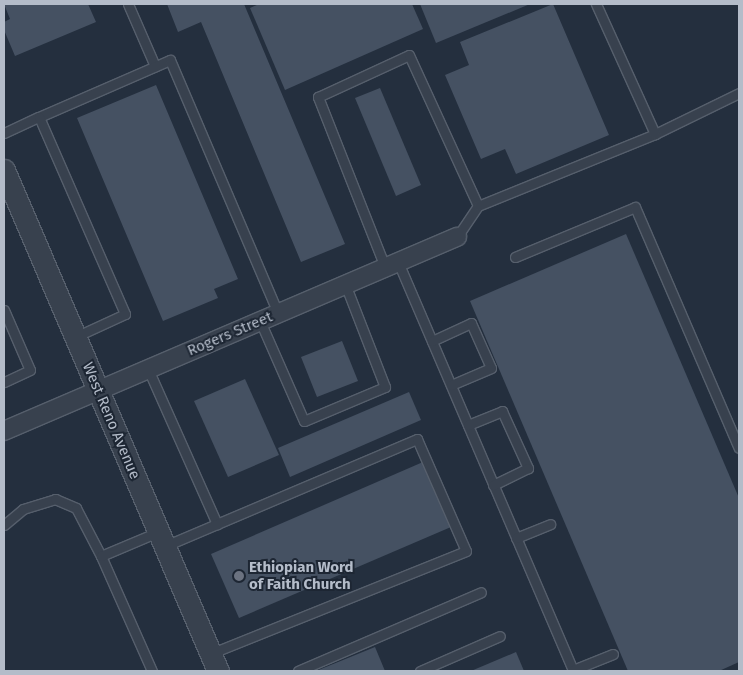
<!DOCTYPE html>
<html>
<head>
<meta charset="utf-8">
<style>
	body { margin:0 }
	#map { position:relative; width:743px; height:675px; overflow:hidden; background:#242f3e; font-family:"Fira Sans",sans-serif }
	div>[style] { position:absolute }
	.building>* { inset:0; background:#455162 }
	.roads { filter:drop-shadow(1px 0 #565f6c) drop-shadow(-1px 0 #565f6c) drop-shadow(0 1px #565f6c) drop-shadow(0 -1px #565f6c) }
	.service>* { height:9px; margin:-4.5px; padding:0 4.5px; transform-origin:4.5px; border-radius:4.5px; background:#38414e }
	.minor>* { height:18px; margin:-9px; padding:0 9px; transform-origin:9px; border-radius:9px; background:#38414e }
	.tertiary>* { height:21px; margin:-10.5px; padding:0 10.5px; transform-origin:10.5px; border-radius:10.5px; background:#38414e }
	.dots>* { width:14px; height:14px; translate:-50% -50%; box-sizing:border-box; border:2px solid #1d2633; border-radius:50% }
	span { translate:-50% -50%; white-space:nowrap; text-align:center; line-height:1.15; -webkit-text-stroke:4px #1d2633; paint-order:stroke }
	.street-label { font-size:15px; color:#b4bcc9 }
	.poi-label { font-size:15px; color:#b4bcc9; font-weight:700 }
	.left { translate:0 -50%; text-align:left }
	.frame { position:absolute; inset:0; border:5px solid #b4bcc9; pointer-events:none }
</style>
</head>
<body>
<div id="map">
	<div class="building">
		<i style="clip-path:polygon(4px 4px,88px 4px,96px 22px,15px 56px,4px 30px,4px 22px,10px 19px)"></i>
		<i style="clip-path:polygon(167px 4px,244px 4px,345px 244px,301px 262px,201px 22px,178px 32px)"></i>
		<i style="clip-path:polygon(259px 4px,412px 4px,423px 29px,285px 90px,250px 8px)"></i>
		<i style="clip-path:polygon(420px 4px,530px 4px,436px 43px)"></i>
		<i style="clip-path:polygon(553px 4px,609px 135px,516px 174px,505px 149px,481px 159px,445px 75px,469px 65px,460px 42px)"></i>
		<i style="clip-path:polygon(156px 85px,238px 279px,214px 289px,218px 298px,163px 321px,77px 118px)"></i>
		<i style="clip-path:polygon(380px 88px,421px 185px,396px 196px,355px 98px)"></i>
		<i style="clip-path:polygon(626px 234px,739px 498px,739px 662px,719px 671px,628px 671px,470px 301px)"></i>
		<i style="clip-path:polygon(342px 341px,358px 381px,317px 397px,301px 357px)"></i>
		<i style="clip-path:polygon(245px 379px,279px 455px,228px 477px,194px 401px)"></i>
		<i style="clip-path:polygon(409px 392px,421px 420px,290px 477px,278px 448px)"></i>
		<i style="clip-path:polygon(423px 462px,451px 527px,239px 618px,211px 554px)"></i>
		<i style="clip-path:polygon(375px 647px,385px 671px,316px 671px)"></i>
		<i style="clip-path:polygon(516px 652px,524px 671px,471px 671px)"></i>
	</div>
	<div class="roads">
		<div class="service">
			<i style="left:128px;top:4px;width:68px;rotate:66.5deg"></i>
			<i style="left:39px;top:117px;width:143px;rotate:-23.5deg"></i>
			<i style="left:170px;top:60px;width:275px;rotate:66.9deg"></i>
			<i style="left:4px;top:133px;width:38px;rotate:-25deg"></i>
			<i style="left:39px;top:117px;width:215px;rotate:66.4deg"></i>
			<i style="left:125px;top:314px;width:55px;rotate:155.3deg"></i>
			<i style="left:655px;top:134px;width:93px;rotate:-26deg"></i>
			<i style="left:457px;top:237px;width:37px;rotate:-56deg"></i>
			<i style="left:515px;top:257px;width:130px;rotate:-22.6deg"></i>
			<i style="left:635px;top:207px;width:262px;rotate:66.7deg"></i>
			<i style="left:398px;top:262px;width:445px;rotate:66.8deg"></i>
			<i style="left:385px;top:267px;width:183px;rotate:-111.5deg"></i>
			<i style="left:318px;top:97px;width:100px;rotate:-24.8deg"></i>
			<i style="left:409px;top:55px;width:166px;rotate:65.4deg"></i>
			<i style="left:478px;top:206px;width:191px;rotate:-22.1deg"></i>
			<i style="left:655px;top:134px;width:143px;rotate:-114.4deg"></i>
			<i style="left:4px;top:310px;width:65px;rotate:66.6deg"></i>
			<i style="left:30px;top:370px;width:29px;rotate:155deg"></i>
			<i style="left:260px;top:321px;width:109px;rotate:66.3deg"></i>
			<i style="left:304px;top:421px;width:88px;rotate:-22.8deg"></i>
			<i style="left:385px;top:387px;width:110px;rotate:-111.2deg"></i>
			<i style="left:432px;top:341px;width:43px;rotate:-24.8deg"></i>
			<i style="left:471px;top:323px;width:49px;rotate:66deg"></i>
			<i style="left:491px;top:368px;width:43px;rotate:157deg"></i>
			<i style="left:148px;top:369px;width:170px;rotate:66deg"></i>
			<i style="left:468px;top:425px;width:37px;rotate:-22deg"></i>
			<i style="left:502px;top:411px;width:63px;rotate:65.5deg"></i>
			<i style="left:528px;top:468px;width:39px;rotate:154deg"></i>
			<i style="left:4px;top:525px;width:25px;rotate:-40deg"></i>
			<i style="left:23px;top:509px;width:34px;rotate:-17deg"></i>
			<i style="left:55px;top:499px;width:23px;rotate:23deg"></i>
			<i style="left:76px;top:508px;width:54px;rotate:62.5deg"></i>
			<i style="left:516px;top:538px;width:37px;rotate:-22deg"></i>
			<i style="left:165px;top:546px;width:274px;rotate:-23deg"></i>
			<i style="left:417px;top:439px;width:122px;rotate:66.4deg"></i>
			<i style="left:466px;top:551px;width:276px;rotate:158.1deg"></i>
			<i style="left:573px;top:670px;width:43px;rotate:-21.8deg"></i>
			<i style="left:152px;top:671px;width:126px;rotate:-113.9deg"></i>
			<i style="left:101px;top:556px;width:62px;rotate:-22.8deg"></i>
			<i style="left:298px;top:671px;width:199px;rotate:-23.3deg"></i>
			<i style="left:420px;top:671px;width:87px;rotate:-23.6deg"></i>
		</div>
		<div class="minor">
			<i style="left:4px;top:431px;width:493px;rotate:-23.2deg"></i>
		</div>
		<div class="tertiary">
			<i style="left:4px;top:170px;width:545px;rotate:66.87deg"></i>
		</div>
	</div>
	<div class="dots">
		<i style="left:239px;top:576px;background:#6b7280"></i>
	</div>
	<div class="street-label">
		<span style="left:230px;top:334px;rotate:-23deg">Rogers Street</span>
		<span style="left:111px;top:421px;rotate:67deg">West Reno Avenue</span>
	</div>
	<div class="poi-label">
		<span class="left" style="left:249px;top:576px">Ethiopian Word<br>of Faith Church</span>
	</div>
	<div class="frame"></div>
</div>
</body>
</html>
